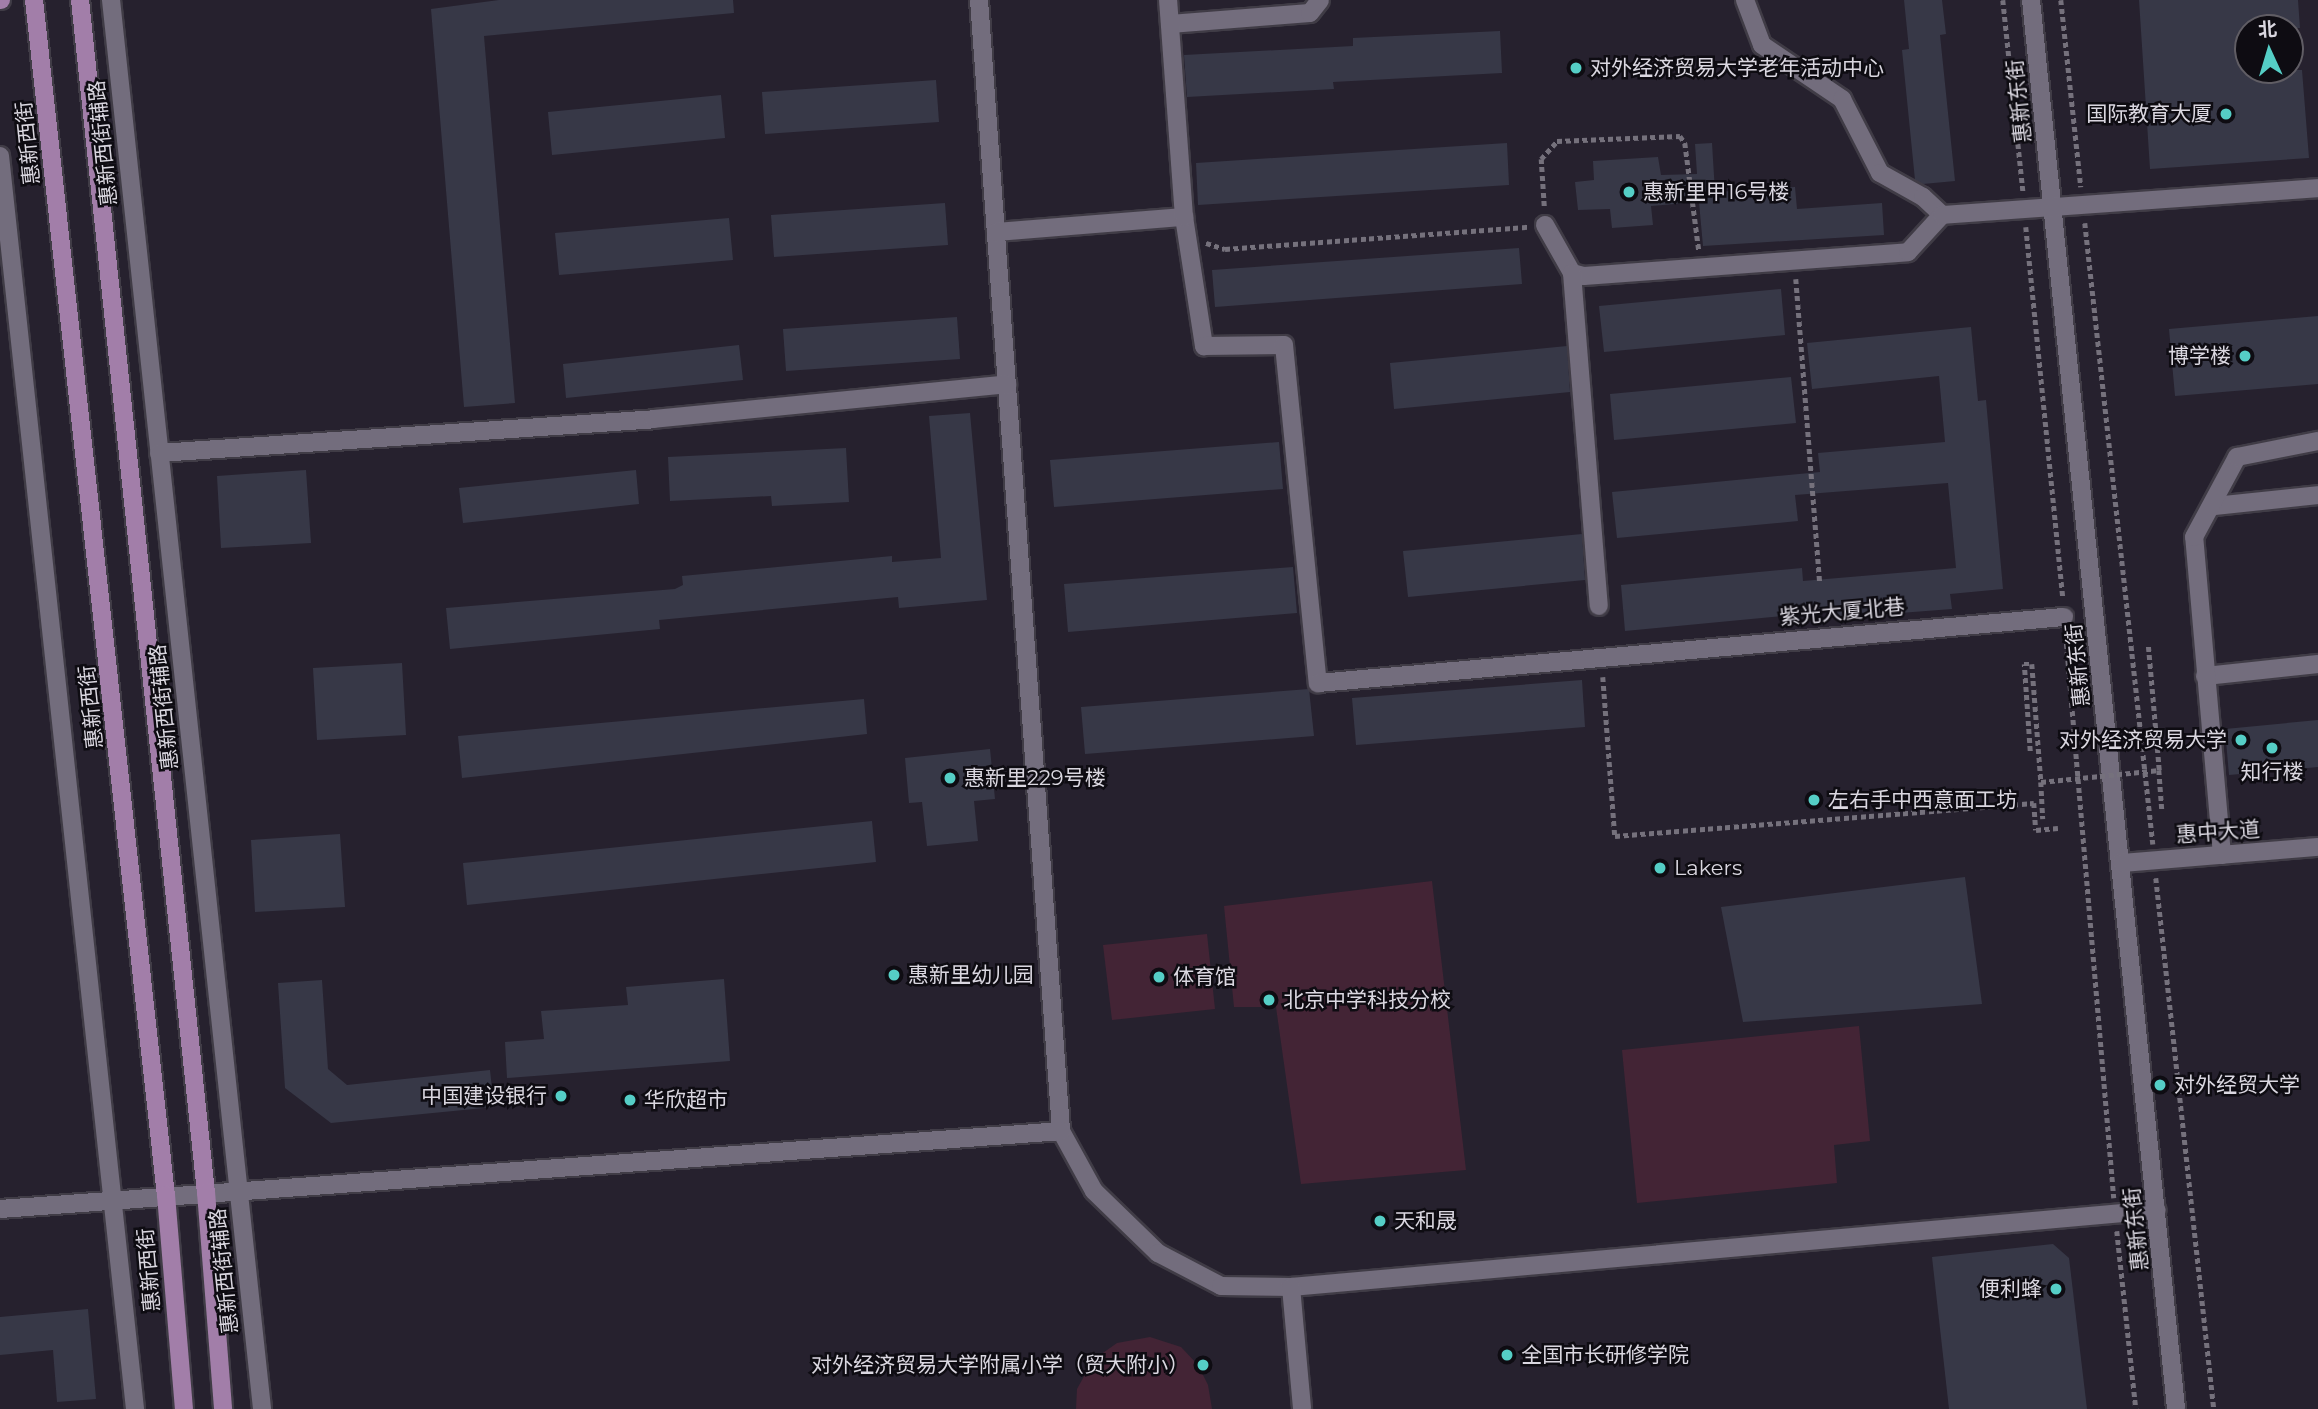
<!DOCTYPE html>
<html>
<head>
<meta charset="utf-8">
<style>
	body { margin:0 }
	#map { position:relative; width:2318px; height:1409px; overflow:hidden; background:#26212e; font-family:Montserrat,"Noto Sans SC",sans-serif }
	div>[style] { position:absolute }
	.green>* { inset:0; background:#432435 }
	.building>* { inset:0; background:#373847 }
	.path>* { height:4.5px; margin-top:-2.25px; transform-origin:0; background:repeating-linear-gradient(90deg,#75717c 0 5px,transparent 0 8.5px) }
	.roads { filter:drop-shadow(2px 0 #403c46) drop-shadow(-2px 0 #403c46) drop-shadow(0 2px #403c46) drop-shadow(0 -2px #403c46) }
	.minor>* { height:18px; margin:-9px; padding:0 9px; transform-origin:9px; border-radius:9px; background:#736d7d }
	.major>* { height:18px; margin:-9px; padding:0 9px; transform-origin:9px; border-radius:9px; background:#a27ea9 }
	.path-bridge>* { height:4.5px; margin-top:-2.25px; transform-origin:0; background:repeating-linear-gradient(90deg,#75717c 0 5px,transparent 0 8.5px) }
	.dots>* { width:19px; height:19px; translate:-50% -50%; box-sizing:border-box; border:4px solid #0e0c12; border-radius:50% }
	span { translate:-50% -50%; white-space:nowrap; text-align:center; line-height:1.15; -webkit-text-stroke:5px #0e0c12; paint-order:stroke }
	.poi-label { font-size:21px; color:#dad7e0 }
	.left { translate:0 -50%; text-align:left }
	.right { translate:-100% -50%; text-align:right }
	.street-label { font-size:21px; color:#dad7e0 }
	.north { position:absolute; left:2234px; top:14px; width:70px; height:70px; box-sizing:border-box; background:#0e0c12; border:2px solid #605d64; border-radius:50%; rotate:356deg; font-size:19px; font-weight:700; line-height:28px; text-align:center; color:#dad7e0 }
	.north::after { content:''; display:block; margin:auto; width:24px; height:32px; background:#55cec6; clip-path:polygon(50% 0,100% 100%,50% 72%,0 100%) }
</style>
</head>
<body>
<div id="map">
	<div class="green">
		<i style="clip-path:polygon(1432px 881px,1466px 1170px,1301px 1184px,1276px 1007px,1234px 1007px,1224px 906px)"></i>
		<i style="clip-path:polygon(1207px 934px,1215px 1009px,1112px 1020px,1103px 945px)"></i>
		<i style="clip-path:polygon(1859px 1026px,1870px 1141px,1834px 1145px,1837px 1183px,1637px 1203px,1622px 1050px)"></i>
		<i style="clip-path:polygon(1150px 1337px,1181px 1347px,1198px 1365px,1208px 1385px,1212px 1409px,1076px 1409px,1077px 1389px,1093px 1360px,1117px 1343px)"></i>
	</div>
	<div class="building">
		<i style="clip-path:polygon(499px 0,733px 0,734px 13px,484px 36px,515px 403px,464px 407px,431px 9px)"></i>
		<i style="clip-path:polygon(1904px 0,1942px 0,1946px 34px,1940px 35px,1955px 181px,1923px 184px,1915px 180px,1902px 50px,1909px 49px)"></i>
		<i style="clip-path:polygon(2139px 0,2298px 0,2300px 28px,2248px 28px,2248px 70px,2302px 70px,2309px 158px,2150px 169px)"></i>
		<i style="clip-path:polygon(1500px 31px,1502px 73px,1333px 82px,1334px 89px,1187px 97px,1184px 55px,1353px 46px,1353px 38px)"></i>
		<i style="clip-path:polygon(936px 80px,939px 122px,765px 134px,762px 92px)"></i>
		<i style="clip-path:polygon(721px 95px,725px 138px,552px 155px,548px 112px)"></i>
		<i style="clip-path:polygon(1507px 143px,1509px 185px,1198px 205px,1196px 163px)"></i>
		<i style="clip-path:polygon(1712px 143px,1715px 192px,1795px 187px,1797px 209px,1882px 203px,1884px 235px,1703px 246px,1699px 202px,1651px 206px,1653px 225px,1612px 228px,1610px 209px,1578px 210px,1575px 182px,1594px 180px,1593px 161px,1658px 157px,1661px 175px,1697px 174px,1695px 144px)"></i>
		<i style="clip-path:polygon(945px 203px,948px 245px,774px 257px,771px 215px)"></i>
		<i style="clip-path:polygon(729px 218px,733px 260px,559px 275px,555px 233px)"></i>
		<i style="clip-path:polygon(1519px 248px,1522px 284px,1215px 307px,1212px 270px)"></i>
		<i style="clip-path:polygon(1781px 289px,1785px 335px,1604px 352px,1599px 306px)"></i>
		<i style="clip-path:polygon(2318px 316px,2318px 384px,2175px 396px,2169px 329px)"></i>
		<i style="clip-path:polygon(957px 317px,960px 359px,786px 371px,783px 329px)"></i>
		<i style="clip-path:polygon(1971px 327px,1978px 401px,1986px 400px,2003px 589px,1950px 594px,1952px 609px,1835px 618px,1834px 611px,1625px 631px,1621px 585px,1802px 568px,1803px 581px,1956px 568px,1948px 483px,1795px 495px,1798px 521px,1617px 538px,1612px 492px,1820px 472px,1818px 453px,1945px 442px,1939px 376px,1812px 389px,1807px 343px)"></i>
		<i style="clip-path:polygon(739px 345px,743px 380px,566px 398px,563px 364px)"></i>
		<i style="clip-path:polygon(1567px 346px,1570px 392px,1394px 409px,1390px 363px)"></i>
		<i style="clip-path:polygon(1791px 377px,1796px 423px,1614px 440px,1610px 394px)"></i>
		<i style="clip-path:polygon(970px 413px,987px 600px,899px 608px,898px 597px,659px 620px,660px 629px,450px 649px,446px 608px,675px 589px,683px 585px,682px 576px,892px 556px,892px 562px,941px 558px,929px 416px)"></i>
		<i style="clip-path:polygon(1279px 442px,1283px 489px,1054px 507px,1050px 460px)"></i>
		<i style="clip-path:polygon(846px 448px,849px 502px,772px 506px,771px 496px,670px 501px,668px 457px)"></i>
		<i style="clip-path:polygon(306px 470px,311px 543px,221px 548px,217px 476px)"></i>
		<i style="clip-path:polygon(636px 470px,639px 504px,463px 523px,459px 488px)"></i>
		<i style="clip-path:polygon(1582px 534px,1585px 580px,1408px 597px,1403px 551px)"></i>
		<i style="clip-path:polygon(1293px 567px,1297px 613px,1068px 632px,1064px 584px)"></i>
		<i style="clip-path:polygon(402px 663px,406px 735px,317px 740px,313px 668px)"></i>
		<i style="clip-path:polygon(1582px 680px,1585px 727px,1356px 745px,1352px 698px)"></i>
		<i style="clip-path:polygon(1309px 689px,1314px 736px,1085px 754px,1081px 707px)"></i>
		<i style="clip-path:polygon(864px 699px,867px 734px,462px 778px,458px 736px)"></i>
		<i style="clip-path:polygon(2318px 720px,2318px 767px,2229px 775px,2225px 729px)"></i>
		<i style="clip-path:polygon(990px 749px,995px 799px,974px 801px,978px 841px,927px 846px,922px 802px,909px 803px,905px 758px)"></i>
		<i style="clip-path:polygon(872px 821px,876px 862px,467px 905px,463px 863px)"></i>
		<i style="clip-path:polygon(340px 834px,345px 907px,255px 912px,251px 840px)"></i>
		<i style="clip-path:polygon(1965px 877px,1982px 1004px,1743px 1022px,1721px 907px)"></i>
		<i style="clip-path:polygon(724px 979px,730px 1061px,507px 1078px,505px 1042px,544px 1039px,541px 1011px,628px 1005px,626px 987px)"></i>
		<i style="clip-path:polygon(322px 980px,328px 1069px,347px 1085px,490px 1070px,494px 1107px,331px 1123px,285px 1088px,278px 983px)"></i>
		<i style="clip-path:polygon(2053px 1244px,2069px 1258px,2087px 1409px,1949px 1409px,1932px 1257px)"></i>
		<i style="clip-path:polygon(88px 1309px,96px 1399px,57px 1402px,53px 1350px,0 1355px,0 1317px)"></i>
	</div>
	<div class="path">
		<i style="left:2003px;top:0;width:192px;rotate:84deg"></i>
		<i style="left:2061px;top:0;width:188px;rotate:83.9deg"></i>
		<i style="left:1544px;top:206px;width:47px;rotate:-93.7deg"></i>
		<i style="left:1541px;top:159px;width:24px;rotate:-48deg"></i>
		<i style="left:1557px;top:141px;width:123px;rotate:-2.3deg"></i>
		<i style="left:1680px;top:136px;width:9px;rotate:54deg"></i>
		<i style="left:1685px;top:143px;width:109px;rotate:82.6deg"></i>
		<i style="left:2085px;top:223px;width:625px;rotate:83.75deg"></i>
		<i style="left:2026px;top:227px;width:373px;rotate:84.3deg"></i>
		<i style="left:1206px;top:243px;width:20px;rotate:18deg"></i>
		<i style="left:1225px;top:249px;width:304px;rotate:-4.2deg"></i>
		<i style="left:1796px;top:279px;width:303px;rotate:85.5deg"></i>
		<i style="left:2066px;top:635px;width:565px;rotate:85.13deg"></i>
		<i style="left:1603px;top:677px;width:159px;rotate:85.7deg"></i>
		<i style="left:1615px;top:836px;width:420px;rotate:-4.5deg"></i>
		<i style="left:2034px;top:803px;width:27px;rotate:86deg"></i>
		<i style="left:2036px;top:830px;width:22px;rotate:-5deg"></i>
		<i style="left:2159px;top:770px;width:40px;rotate:85.7deg"></i>
		<i style="left:2041px;top:782px;width:37px;rotate:87deg"></i>
		<i style="left:2156px;top:878px;width:534px;rotate:83.77deg"></i>
		<i style="left:2117px;top:1231px;width:179px;rotate:83.9deg"></i>
	</div>
	<div class="roads">
		<div class="minor">
			<i style="left:111px;top:0;width:1417px;rotate:83.88deg"></i>
			<i style="left:979px;top:0;width:1134px;rotate:85.85deg"></i>
			<i style="left:1061px;top:1131px;width:68px;rotate:61.2deg"></i>
			<i style="left:1094px;top:1191px;width:89px;rotate:44.1deg"></i>
			<i style="left:1158px;top:1253px;width:71px;rotate:27.6deg"></i>
			<i style="left:1221px;top:1286px;width:70px;rotate:0.8deg"></i>
			<i style="left:1291px;top:1287px;width:869px;rotate:-5.08deg"></i>
			<i style="left:1745px;top:0;width:48px;rotate:69.3deg"></i>
			<i style="left:1762px;top:45px;width:97px;rotate:34deg"></i>
			<i style="left:1842px;top:99px;width:83px;rotate:62.8deg"></i>
			<i style="left:1880px;top:173px;width:49px;rotate:29.2deg"></i>
			<i style="left:1923px;top:197px;width:26px;rotate:43deg"></i>
			<i style="left:2031px;top:0;width:1416px;rotate:84.12deg"></i>
			<i style="left:1170px;top:24px;width:140px;rotate:-4.5deg"></i>
			<i style="left:1310px;top:13px;width:16px;rotate:-52deg"></i>
			<i style="left:0;top:156px;width:1260px;rotate:83.85deg"></i>
			<i style="left:1184px;top:217px;width:131px;rotate:81.2deg"></i>
			<i style="left:1204px;top:346px;width:80px;rotate:-0.7deg"></i>
			<i style="left:1284px;top:345px;width:340px;rotate:84.3deg"></i>
			<i style="left:1318px;top:683px;width:749px;rotate:-5.06deg"></i>
			<i style="left:1545px;top:225px;width:55px;rotate:60.6deg"></i>
			<i style="left:1572px;top:273px;width:12px;rotate:14deg"></i>
			<i style="left:1584px;top:276px;width:325px;rotate:-4.2deg"></i>
			<i style="left:1908px;top:252px;width:50px;rotate:-47.4deg"></i>
			<i style="left:1942px;top:215px;width:377px;rotate:-4.1deg"></i>
			<i style="left:996px;top:232px;width:189px;rotate:-4.6deg"></i>
			<i style="left:1184px;top:217px;width:218px;rotate:-94.2deg"></i>
			<i style="left:1572px;top:273px;width:334px;rotate:85.4deg"></i>
			<i style="left:159px;top:453px;width:495px;rotate:-3.9deg"></i>
			<i style="left:653px;top:419px;width:356px;rotate:-5.6deg"></i>
			<i style="left:2214px;top:506px;width:105px;rotate:-6deg"></i>
			<i style="left:2205px;top:676px;width:114px;rotate:-6.1deg"></i>
			<i style="left:2222px;top:855px;width:319px;rotate:-95deg"></i>
			<i style="left:2194px;top:537px;width:91px;rotate:-61.7deg"></i>
			<i style="left:2237px;top:457px;width:83px;rotate:-11.2deg"></i>
			<i style="left:2122px;top:863px;width:197px;rotate:-4.7deg"></i>
			<i style="left:0;top:1209px;width:1064px;rotate:-4.2deg"></i>
			<i style="left:1291px;top:1287px;width:122px;rotate:84.8deg"></i>
		</div>
		<div class="major">
			<i style="left:0;top:0;width:1px"></i>
			<i style="left:34px;top:0;width:1202px;rotate:83.7deg"></i>
			<i style="left:166px;top:1195px;width:215px;rotate:85.2deg"></i>
			<i style="left:80px;top:0;width:1199px;rotate:83.97deg"></i>
			<i style="left:206px;top:1192px;width:218px;rotate:85.5deg"></i>
		</div>
	</div>
	<div class="path-bridge">
		<i style="left:2030px;top:751px;width:87px;rotate:-93.9deg"></i>
		<i style="left:2024px;top:664px;width:8px"></i>
		<i style="left:2032px;top:664px;width:118px;rotate:85.6deg"></i>
		<i style="left:2041px;top:782px;width:119px;rotate:-5.8deg"></i>
		<i style="left:2159px;top:770px;width:126px;rotate:-95deg"></i>
	</div>
	<div class="dots">
		<i style="left:1576px;top:68px;background:#55cec6"></i>
		<i style="left:2226px;top:114px;background:#55cec6"></i>
		<i style="left:1629px;top:192px;background:#55cec6"></i>
		<i style="left:2245px;top:356px;background:#55cec6"></i>
		<i style="left:2241px;top:740px;background:#55cec6"></i>
		<i style="left:2272px;top:748px;background:#55cec6"></i>
		<i style="left:950px;top:778px;background:#55cec6"></i>
		<i style="left:1814px;top:800px;background:#55cec6"></i>
		<i style="left:1660px;top:868px;background:#55cec6"></i>
		<i style="left:894px;top:975px;background:#55cec6"></i>
		<i style="left:1159px;top:977px;background:#55cec6"></i>
		<i style="left:1269px;top:1000px;background:#55cec6"></i>
		<i style="left:2160px;top:1085px;background:#55cec6"></i>
		<i style="left:561px;top:1096px;background:#55cec6"></i>
		<i style="left:630px;top:1100px;background:#55cec6"></i>
		<i style="left:1380px;top:1221px;background:#55cec6"></i>
		<i style="left:2056px;top:1289px;background:#55cec6"></i>
		<i style="left:1507px;top:1355px;background:#55cec6"></i>
		<i style="left:1203px;top:1365px;background:#55cec6"></i>
	</div>
	<div class="poi-label">
		<span class="left" style="left:1590px;top:68px">对外经济贸易大学老年活动中心</span>
		<span class="right" style="left:2212px;top:114px">国际教育大厦</span>
		<span class="left" style="left:1643px;top:192px">惠新里甲16号楼</span>
		<span class="right" style="left:2231px;top:356px">博学楼</span>
		<span class="right" style="left:2227px;top:740px">对外经济贸易大学</span>
		<span style="left:2272px;top:772px">知行楼</span>
		<span class="left" style="left:964px;top:778px">惠新里229号楼</span>
		<span class="left" style="left:1828px;top:800px">左右手中西意面工坊</span>
		<span class="left" style="left:1674px;top:868px">Lakers</span>
		<span class="left" style="left:908px;top:975px">惠新里幼儿园</span>
		<span class="left" style="left:1173px;top:977px">体育馆</span>
		<span class="left" style="left:1283px;top:1000px">北京中学科技分校</span>
		<span class="left" style="left:2174px;top:1085px">对外经贸大学</span>
		<span class="right" style="left:547px;top:1096px">中国建设银行</span>
		<span class="left" style="left:644px;top:1100px">华欣超市</span>
		<span class="left" style="left:1394px;top:1221px">天和晟</span>
		<span class="right" style="left:2042px;top:1289px">便利蜂</span>
		<span class="left" style="left:1521px;top:1355px">全国市长研修学院</span>
		<span class="right" style="left:1189px;top:1365px">对外经济贸易大学附属小学（贸大附小）</span>
	</div>
	<div class="street-label">
		<span style="left:2019px;top:101px;rotate:-96deg">惠新东街</span>
		<span style="left:28px;top:143px;rotate:-96deg">惠新西街</span>
		<span style="left:103px;top:143px;rotate:-96deg">惠新西街辅路</span>
		<span style="left:1842px;top:612px;rotate:-5deg">紫光大厦北巷</span>
		<span style="left:2078px;top:665px;rotate:-96deg">惠新东街</span>
		<span style="left:91px;top:707px;rotate:-96deg">惠新西街</span>
		<span style="left:164px;top:707px;rotate:-96deg">惠新西街辅路</span>
		<span style="left:2218px;top:832px;rotate:-4deg">惠中大道</span>
		<span style="left:2136px;top:1229px;rotate:-96deg">惠新东街</span>
		<span style="left:149px;top:1270px;rotate:-95deg">惠新西街</span>
		<span style="left:224px;top:1271px;rotate:-96deg">惠新西街辅路</span>
	</div>
	<div class="north">北</div>
</div>
</body>
</html>
